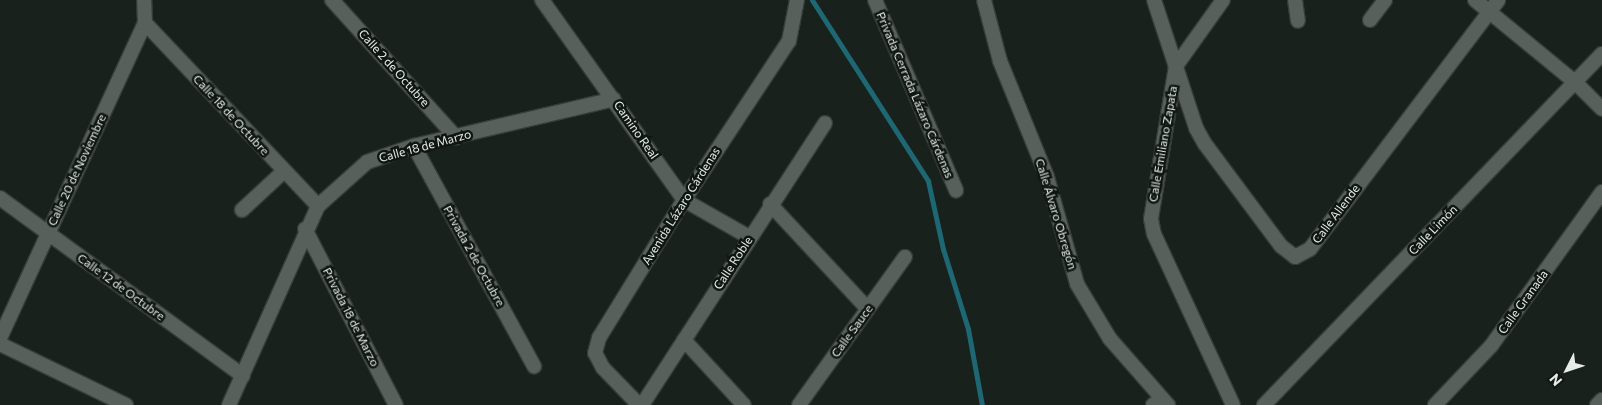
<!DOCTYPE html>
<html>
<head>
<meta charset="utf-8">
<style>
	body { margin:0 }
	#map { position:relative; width:1602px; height:405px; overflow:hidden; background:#19211c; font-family:Commissioner,sans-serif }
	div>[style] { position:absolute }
	.stream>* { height:5px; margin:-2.5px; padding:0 2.5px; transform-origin:2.5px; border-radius:2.5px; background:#1d6872 }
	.roads { filter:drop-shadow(1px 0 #373c39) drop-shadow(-1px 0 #373c39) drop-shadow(0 1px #373c39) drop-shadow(0 -1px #373c39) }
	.minor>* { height:14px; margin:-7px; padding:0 7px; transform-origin:7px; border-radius:7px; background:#57605a }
	.tertiary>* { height:14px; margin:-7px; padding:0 7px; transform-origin:7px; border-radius:7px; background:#57605a }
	span { translate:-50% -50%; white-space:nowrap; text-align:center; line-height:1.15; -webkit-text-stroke:5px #101713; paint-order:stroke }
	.street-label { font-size:12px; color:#e7ece9 }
	.north { position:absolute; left:1542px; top:345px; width:50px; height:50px; -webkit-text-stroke:4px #101713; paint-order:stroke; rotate:229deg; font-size:14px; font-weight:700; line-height:20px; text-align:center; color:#e7ece9 }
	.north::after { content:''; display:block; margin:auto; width:18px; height:22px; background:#e7ece9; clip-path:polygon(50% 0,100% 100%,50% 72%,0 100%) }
</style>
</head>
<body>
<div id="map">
	<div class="stream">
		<i style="left:812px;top:0;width:215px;rotate:57.3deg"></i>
		<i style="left:928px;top:181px;width:70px;rotate:77.6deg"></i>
		<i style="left:943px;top:249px;width:84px;rotate:72.6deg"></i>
		<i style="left:968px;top:329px;width:77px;rotate:79.6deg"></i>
	</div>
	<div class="roads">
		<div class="minor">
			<i style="left:332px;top:0;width:185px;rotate:47.9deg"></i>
			<i style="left:542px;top:0;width:245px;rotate:54.6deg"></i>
			<i style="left:684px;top:200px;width:75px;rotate:29.6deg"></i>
			<i style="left:875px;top:0;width:207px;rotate:66.9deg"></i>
			<i style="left:1154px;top:0;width:135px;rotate:71.8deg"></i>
			<i style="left:1196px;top:128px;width:18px;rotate:61deg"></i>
			<i style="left:1205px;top:144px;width:127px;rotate:53.3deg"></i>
			<i style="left:1281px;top:246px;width:18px;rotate:38deg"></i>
			<i style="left:1295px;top:257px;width:17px;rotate:-28deg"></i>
			<i style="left:1310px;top:249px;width:312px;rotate:-52.9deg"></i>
			<i style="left:1223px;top:0;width:81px;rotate:125.5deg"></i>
			<i style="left:1176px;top:66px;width:155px;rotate:99.3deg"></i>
			<i style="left:1151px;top:219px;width:15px;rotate:79deg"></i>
			<i style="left:1154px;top:234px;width:188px;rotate:65.2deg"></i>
			<i style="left:1295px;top:0;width:21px;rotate:82deg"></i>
			<i style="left:1475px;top:0;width:129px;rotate:39.4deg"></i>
			<i style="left:1575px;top:82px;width:38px;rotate:45deg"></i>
			<i style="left:1370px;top:20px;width:25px;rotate:-53deg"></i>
			<i style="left:145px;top:23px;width:252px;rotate:46.6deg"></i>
			<i style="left:414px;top:146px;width:251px;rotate:61.4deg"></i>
			<i style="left:0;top:198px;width:301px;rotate:36.2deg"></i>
			<i style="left:770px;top:204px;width:142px;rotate:47deg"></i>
			<i style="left:242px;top:210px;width:56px;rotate:-42.8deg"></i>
			<i style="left:305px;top:229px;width:198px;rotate:62.7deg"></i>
			<i style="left:0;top:338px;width:347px;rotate:-65.3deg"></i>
			<i style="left:145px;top:23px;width:23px;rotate:-92deg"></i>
			<i style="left:684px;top:340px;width:88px;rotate:47.3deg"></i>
			<i style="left:0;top:344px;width:140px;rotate:25.8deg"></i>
			<i style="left:229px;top:405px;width:218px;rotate:-65.9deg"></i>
			<i style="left:318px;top:206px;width:66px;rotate:-41.9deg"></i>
			<i style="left:367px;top:162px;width:50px;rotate:-18.8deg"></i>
			<i style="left:414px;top:146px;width:205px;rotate:-13.2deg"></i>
			<i style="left:642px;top:405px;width:336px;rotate:-57deg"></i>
			<i style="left:799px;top:405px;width:182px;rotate:-54.4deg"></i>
			<i style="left:1153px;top:405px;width:11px;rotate:-38deg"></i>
			<i style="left:1264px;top:405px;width:487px;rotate:-46.1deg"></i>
			<i style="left:1435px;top:405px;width:81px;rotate:-46.5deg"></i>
			<i style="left:1491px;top:346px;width:190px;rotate:-54.2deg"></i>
			<i style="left:1597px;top:405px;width:7px;rotate:-45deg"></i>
		</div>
		<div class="tertiary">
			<i style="left:984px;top:0;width:63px;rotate:75.3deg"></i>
			<i style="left:1000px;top:61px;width:125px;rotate:67.9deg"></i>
			<i style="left:1047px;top:177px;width:111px;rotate:74.3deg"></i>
			<i style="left:1077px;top:284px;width:64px;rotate:59deg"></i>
			<i style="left:1110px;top:339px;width:88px;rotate:48.7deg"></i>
			<i style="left:639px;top:405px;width:52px;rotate:-134.2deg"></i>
			<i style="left:603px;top:368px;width:17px;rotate:-118deg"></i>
			<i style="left:595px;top:353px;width:16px;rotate:-75deg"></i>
			<i style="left:599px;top:338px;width:162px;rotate:-58.4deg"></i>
			<i style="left:684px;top:200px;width:191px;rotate:-56.6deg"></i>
			<i style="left:789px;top:41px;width:42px;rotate:-79deg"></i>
		</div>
	</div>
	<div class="street-label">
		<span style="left:394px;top:68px;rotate:48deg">Calle 2 de Octubre</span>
		<span style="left:915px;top:95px;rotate:67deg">Privada Cerrada Lázaro Cárdenas</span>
		<span style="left:231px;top:115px;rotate:47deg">Calle 18 de Octubre</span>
		<span style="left:636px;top:130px;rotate:55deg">Camino Real</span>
		<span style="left:1163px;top:144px;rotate:-80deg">Calle Emiliano Zapata</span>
		<span style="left:425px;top:146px;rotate:-15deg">Calle 18 de Marzo</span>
		<span style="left:77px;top:170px;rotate:-65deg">Calle 20 de Noviembre</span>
		<span style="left:681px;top:206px;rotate:-58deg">Avenida Lázaro Cárdenas</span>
		<span style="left:1056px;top:214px;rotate:73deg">Calle Álvaro Obregón</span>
		<span style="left:1336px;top:214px;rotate:-53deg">Calle Allende</span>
		<span style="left:1433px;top:230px;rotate:-46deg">Calle Limón</span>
		<span style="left:474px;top:256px;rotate:61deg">Privada 2 de Octubre</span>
		<span style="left:733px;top:263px;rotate:-57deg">Calle Roble</span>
		<span style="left:121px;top:287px;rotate:36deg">Calle 12 de Octubre</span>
		<span style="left:1523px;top:302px;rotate:-54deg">Calle Granada</span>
		<span style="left:351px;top:317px;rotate:63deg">Privada 18 de Marzo</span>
		<span style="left:852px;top:331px;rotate:-54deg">Calle Sauce</span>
	</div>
	<div class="north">N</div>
</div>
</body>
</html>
